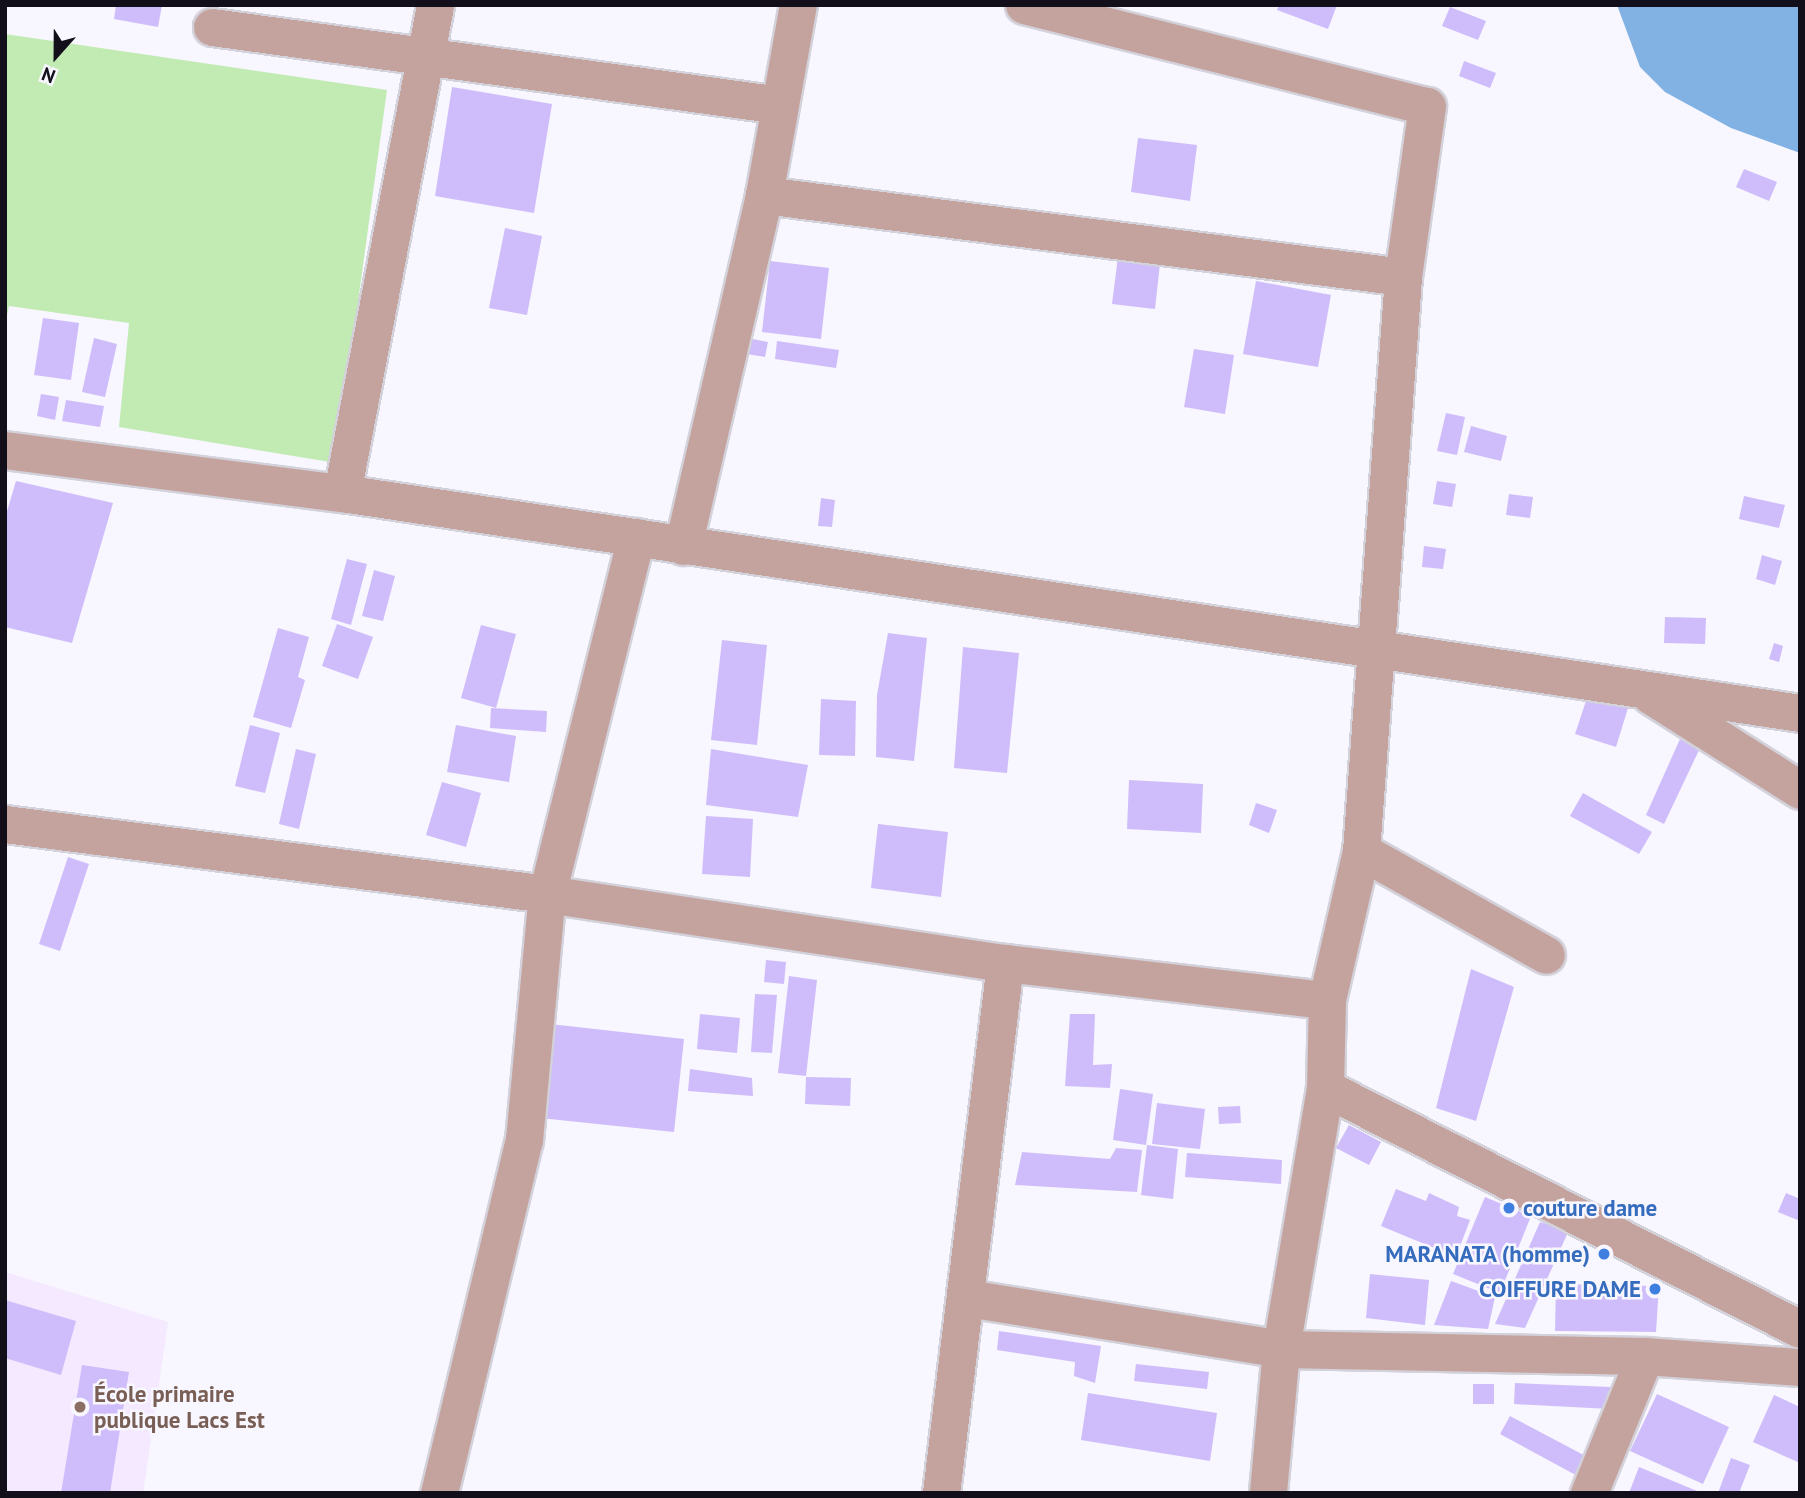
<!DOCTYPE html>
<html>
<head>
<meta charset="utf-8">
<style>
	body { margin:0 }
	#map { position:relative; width:1805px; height:1498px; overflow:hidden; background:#f8f6fe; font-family:"PT Sans",sans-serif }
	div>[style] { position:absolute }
	.education>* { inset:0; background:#f4e9fe }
	.green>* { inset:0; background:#c2ebb4 }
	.water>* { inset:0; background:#82b2e3 }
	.building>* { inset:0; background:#cfbdfb }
	.roads { filter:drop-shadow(2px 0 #d3d1da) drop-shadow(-2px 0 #d3d1da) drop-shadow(0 2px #d3d1da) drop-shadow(0 -2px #d3d1da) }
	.minor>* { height:37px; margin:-18.5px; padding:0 18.5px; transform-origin:18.5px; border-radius:18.5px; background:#c4a39f }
	.dots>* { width:19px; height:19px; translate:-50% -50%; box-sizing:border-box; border:4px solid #f8f6fe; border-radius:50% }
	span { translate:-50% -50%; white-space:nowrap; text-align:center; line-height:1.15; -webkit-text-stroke:5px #f8f6fe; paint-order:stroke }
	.shop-label { font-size:23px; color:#366cbe; font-weight:700 }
	.left { translate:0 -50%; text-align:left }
	.right { translate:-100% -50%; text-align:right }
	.education-label { font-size:23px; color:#785e54; font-weight:700 }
	.frame { position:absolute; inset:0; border:7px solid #120f1a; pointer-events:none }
	.north { position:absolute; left:21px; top:21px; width:70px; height:70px; -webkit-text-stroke:5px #f8f6fe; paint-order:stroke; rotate:201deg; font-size:19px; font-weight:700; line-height:28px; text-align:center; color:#120f1a }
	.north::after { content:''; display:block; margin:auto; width:24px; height:32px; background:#120f1a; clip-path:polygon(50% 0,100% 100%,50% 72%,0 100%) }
</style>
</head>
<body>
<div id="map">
	<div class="education">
		<i style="clip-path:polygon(5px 1272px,168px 1322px,143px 1493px,5px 1493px)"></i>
	</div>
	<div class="green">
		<i style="clip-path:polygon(5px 34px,387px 90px,336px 463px,119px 427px,129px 323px,9px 306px,5px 324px)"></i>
	</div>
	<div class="water">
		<i style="clip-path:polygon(1617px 5px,1800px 5px,1800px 153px,1731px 128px,1665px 92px,1640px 67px)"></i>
	</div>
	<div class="building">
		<i style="clip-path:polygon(116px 5px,162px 5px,158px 27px,114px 19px)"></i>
		<i style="clip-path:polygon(1279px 5px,1337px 5px,1328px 29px,1277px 10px)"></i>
		<i style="clip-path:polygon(1450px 7px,1486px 21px,1478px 40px,1442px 26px)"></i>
		<i style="clip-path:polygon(1464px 61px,1496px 73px,1490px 88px,1459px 76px)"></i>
		<i style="clip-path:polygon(452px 87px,552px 104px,534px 213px,435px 196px)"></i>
		<i style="clip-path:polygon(1138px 138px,1197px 145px,1190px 201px,1131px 192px)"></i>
		<i style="clip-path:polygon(1744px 169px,1777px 182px,1769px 201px,1736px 187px)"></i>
		<i style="clip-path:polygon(505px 228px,542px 236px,527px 315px,489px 308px)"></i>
		<i style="clip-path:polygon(1119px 249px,1161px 254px,1155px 309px,1112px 304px)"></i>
		<i style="clip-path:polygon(770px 261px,829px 268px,821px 339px,762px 332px)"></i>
		<i style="clip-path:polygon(1256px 281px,1331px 295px,1318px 367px,1243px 354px)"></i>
		<i style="clip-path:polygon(43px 318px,79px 323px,71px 380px,34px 375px)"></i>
		<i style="clip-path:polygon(743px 337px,768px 342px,765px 357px,740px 353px)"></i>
		<i style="clip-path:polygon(94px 338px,117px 344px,105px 397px,82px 392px)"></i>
		<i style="clip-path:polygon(777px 341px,839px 350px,836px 368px,775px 359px)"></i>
		<i style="clip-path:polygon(1194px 349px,1234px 355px,1225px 414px,1184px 407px)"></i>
		<i style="clip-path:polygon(41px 394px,59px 397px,55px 420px,37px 416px)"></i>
		<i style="clip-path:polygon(66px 400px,104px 406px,100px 427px,62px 421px)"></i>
		<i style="clip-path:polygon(1446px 413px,1465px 417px,1457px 455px,1437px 451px)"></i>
		<i style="clip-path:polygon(1471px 426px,1507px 436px,1501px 461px,1464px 452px)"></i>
		<i style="clip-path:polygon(16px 481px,113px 503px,72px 643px,5px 627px,5px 518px)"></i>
		<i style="clip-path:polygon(1437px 481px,1456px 484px,1452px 507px,1433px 504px)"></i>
		<i style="clip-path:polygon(1509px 494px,1533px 497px,1530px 518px,1506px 515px)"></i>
		<i style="clip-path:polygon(1744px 496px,1785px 505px,1779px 528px,1739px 519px)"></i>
		<i style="clip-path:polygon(821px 498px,835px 500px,832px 527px,818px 526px)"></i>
		<i style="clip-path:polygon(1424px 546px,1446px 549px,1443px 569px,1422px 567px)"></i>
		<i style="clip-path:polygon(1762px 555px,1782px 561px,1775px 585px,1756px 579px)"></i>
		<i style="clip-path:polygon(347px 559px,367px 564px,351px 625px,331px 619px)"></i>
		<i style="clip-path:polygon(374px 570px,395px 576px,383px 621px,362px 616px)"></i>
		<i style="clip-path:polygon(1665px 617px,1706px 618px,1705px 644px,1664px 643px)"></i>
		<i style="clip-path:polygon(337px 624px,373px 637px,358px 679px,322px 666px)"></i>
		<i style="clip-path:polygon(481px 625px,516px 634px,496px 708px,461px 698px)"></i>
		<i style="clip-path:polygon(278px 628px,309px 637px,298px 677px,305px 680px,291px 728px,253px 717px)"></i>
		<i style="clip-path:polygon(888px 633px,927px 638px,914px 761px,876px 757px,877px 695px)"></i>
		<i style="clip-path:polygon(722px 640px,767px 645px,757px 745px,711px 740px)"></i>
		<i style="clip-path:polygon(1774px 643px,1783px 646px,1779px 662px,1769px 659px)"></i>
		<i style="clip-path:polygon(963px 647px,1019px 653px,1007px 773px,954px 768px)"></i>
		<i style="clip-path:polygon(1588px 695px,1628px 708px,1616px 747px,1575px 734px)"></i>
		<i style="clip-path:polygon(821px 699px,856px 701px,855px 756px,819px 755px)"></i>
		<i style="clip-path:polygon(491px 708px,547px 711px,546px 732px,490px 728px)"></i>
		<i style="clip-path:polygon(250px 725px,280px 733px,265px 793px,235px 786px)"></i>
		<i style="clip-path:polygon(456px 725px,516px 736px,509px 782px,447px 772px)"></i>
		<i style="clip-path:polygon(1680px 739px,1700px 748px,1664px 824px,1646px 815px)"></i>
		<i style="clip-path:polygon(296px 749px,316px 754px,299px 829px,279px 824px)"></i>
		<i style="clip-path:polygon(711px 749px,808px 765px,798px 817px,706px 805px)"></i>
		<i style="clip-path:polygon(1129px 780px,1203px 784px,1201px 833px,1127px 829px)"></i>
		<i style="clip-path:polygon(442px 782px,481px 793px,466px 847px,426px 835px)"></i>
		<i style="clip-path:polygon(1583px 793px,1652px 832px,1639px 854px,1570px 816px)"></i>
		<i style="clip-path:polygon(1256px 803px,1277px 810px,1269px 833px,1249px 825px)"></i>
		<i style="clip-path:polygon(706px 816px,753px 819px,750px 877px,702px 874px)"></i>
		<i style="clip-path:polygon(878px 824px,948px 832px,941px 897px,871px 888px)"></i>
		<i style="clip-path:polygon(68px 857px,89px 864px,60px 951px,39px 944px)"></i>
		<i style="clip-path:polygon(766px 960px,786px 962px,784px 984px,764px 982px)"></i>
		<i style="clip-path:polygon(1471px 969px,1514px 987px,1476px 1121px,1436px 1108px)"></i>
		<i style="clip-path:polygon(789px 976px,817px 980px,806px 1076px,778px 1073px)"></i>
		<i style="clip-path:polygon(755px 994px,777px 995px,772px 1053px,751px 1052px)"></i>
		<i style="clip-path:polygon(700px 1014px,740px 1018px,737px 1053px,697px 1049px)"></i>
		<i style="clip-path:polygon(1070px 1014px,1095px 1014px,1093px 1065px,1112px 1064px,1110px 1088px,1065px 1086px)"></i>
		<i style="clip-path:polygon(550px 1024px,684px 1039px,674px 1132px,540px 1118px)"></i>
		<i style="clip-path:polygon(690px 1069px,752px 1078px,753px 1096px,688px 1091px)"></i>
		<i style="clip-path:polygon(806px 1077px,851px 1078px,850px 1106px,805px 1104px)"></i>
		<i style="clip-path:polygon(1120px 1089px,1153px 1094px,1146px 1145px,1113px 1140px)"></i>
		<i style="clip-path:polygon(1157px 1103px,1205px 1109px,1200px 1149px,1152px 1144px)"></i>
		<i style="clip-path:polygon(1240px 1106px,1241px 1123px,1219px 1124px,1218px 1107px)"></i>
		<i style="clip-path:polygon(1349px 1125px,1381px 1142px,1369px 1165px,1336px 1148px)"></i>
		<i style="clip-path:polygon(1147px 1145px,1178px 1149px,1173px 1199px,1141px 1195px)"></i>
		<i style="clip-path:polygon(1116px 1148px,1142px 1150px,1137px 1192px,1015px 1185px,1022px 1152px,1110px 1159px)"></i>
		<i style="clip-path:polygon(1187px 1153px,1282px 1160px,1281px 1184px,1185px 1177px)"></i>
		<i style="clip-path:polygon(1396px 1189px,1426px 1201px,1429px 1193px,1459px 1207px,1457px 1216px,1470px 1220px,1456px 1257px,1381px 1226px)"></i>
		<i style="clip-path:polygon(1786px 1193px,1800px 1199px,1800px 1221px,1778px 1212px)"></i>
		<i style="clip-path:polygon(1485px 1197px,1531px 1216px,1500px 1293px,1453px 1274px)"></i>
		<i style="clip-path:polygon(1540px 1222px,1569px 1230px,1525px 1328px,1495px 1324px)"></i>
		<i style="clip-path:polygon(1370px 1274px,1429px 1280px,1425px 1325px,1366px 1318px)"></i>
		<i style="clip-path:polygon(1451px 1281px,1495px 1297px,1488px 1329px,1434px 1325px)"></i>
		<i style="clip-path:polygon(1556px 1284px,1659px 1286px,1656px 1332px,1555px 1331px)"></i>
		<i style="clip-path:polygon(5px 1300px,76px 1321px,61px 1375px,5px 1358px)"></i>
		<i style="clip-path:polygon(999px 1331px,1101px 1346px,1095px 1383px,1074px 1376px,1075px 1362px,997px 1350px)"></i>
		<i style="clip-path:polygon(1136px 1364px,1209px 1372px,1207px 1389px,1134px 1381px)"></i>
		<i style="clip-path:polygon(82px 1365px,129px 1372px,110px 1493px,61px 1493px)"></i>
		<i style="clip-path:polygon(1515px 1383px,1611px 1387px,1610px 1409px,1514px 1404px)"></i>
		<i style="clip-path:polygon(1473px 1384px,1494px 1384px,1494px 1404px,1473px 1404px)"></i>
		<i style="clip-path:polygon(1088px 1393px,1217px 1413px,1210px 1461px,1081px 1440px)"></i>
		<i style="clip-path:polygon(1657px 1394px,1729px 1427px,1703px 1484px,1630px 1451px)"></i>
		<i style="clip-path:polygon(1774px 1395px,1800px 1407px,1800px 1463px,1753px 1442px)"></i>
		<i style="clip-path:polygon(1510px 1416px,1593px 1460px,1583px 1479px,1500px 1434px)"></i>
		<i style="clip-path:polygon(1731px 1458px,1750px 1465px,1739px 1493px,1718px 1493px)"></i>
		<i style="clip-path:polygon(1639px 1467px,1702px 1493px,1629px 1493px)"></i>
	</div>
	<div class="roads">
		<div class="minor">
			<i style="left:1024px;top:5px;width:415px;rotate:14.1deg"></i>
			<i style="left:1427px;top:106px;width:173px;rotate:98deg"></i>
			<i style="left:1403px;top:277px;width:576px;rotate:94.18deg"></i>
			<i style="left:1361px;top:851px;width:153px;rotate:102.9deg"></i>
			<i style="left:1327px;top:1000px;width:88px;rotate:91.3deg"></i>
			<i style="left:1325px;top:1088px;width:265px;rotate:99.6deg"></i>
			<i style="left:1281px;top:1349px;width:145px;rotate:95.2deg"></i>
			<i style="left:212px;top:27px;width:573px;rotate:7.82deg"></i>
			<i style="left:764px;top:195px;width:644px;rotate:7.31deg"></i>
			<i style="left:5px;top:450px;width:340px;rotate:7.3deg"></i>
			<i style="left:342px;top:493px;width:1475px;rotate:8.58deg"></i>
			<i style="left:342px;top:493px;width:497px;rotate:-79.2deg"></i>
			<i style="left:683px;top:546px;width:360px;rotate:-77deg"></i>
			<i style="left:764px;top:195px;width:193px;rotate:-79.9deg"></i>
			<i style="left:1650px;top:695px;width:178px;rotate:32.3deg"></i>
			<i style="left:5px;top:824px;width:547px;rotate:7.36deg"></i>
			<i style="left:547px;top:894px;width:463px;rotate:8.6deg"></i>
			<i style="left:1005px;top:963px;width:324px;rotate:6.6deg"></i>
			<i style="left:1361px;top:851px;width:212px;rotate:29.3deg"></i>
			<i style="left:1325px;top:1088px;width:533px;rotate:26.9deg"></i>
			<i style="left:967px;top:1298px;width:318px;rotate:9.2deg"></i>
			<i style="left:1281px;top:1349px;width:364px;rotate:1.1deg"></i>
			<i style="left:1645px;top:1356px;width:155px;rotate:4.1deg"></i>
			<i style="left:439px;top:1493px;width:363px;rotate:-76.5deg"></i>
			<i style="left:524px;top:1140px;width:247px;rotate:-84.7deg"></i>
			<i style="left:547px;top:894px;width:368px;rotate:-76deg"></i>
			<i style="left:941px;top:1493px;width:534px;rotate:-83.11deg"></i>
			<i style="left:1589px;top:1493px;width:148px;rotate:-67.8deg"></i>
		</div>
	</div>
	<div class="dots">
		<i style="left:1509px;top:1208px;background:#3f7fe0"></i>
		<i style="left:1604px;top:1254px;background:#3f7fe0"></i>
		<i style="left:1655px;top:1289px;background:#3f7fe0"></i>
		<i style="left:80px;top:1407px;background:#8d6e63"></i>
	</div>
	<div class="shop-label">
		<span class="left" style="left:1523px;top:1208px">couture dame</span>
		<span class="right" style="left:1590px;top:1254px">MARANATA (homme)</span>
		<span class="right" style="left:1641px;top:1289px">COIFFURE DAME</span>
	</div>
	<div class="education-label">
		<span class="left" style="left:94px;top:1407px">École primaire<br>publique Lacs Est</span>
	</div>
	<div class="frame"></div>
	<div class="north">N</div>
</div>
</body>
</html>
